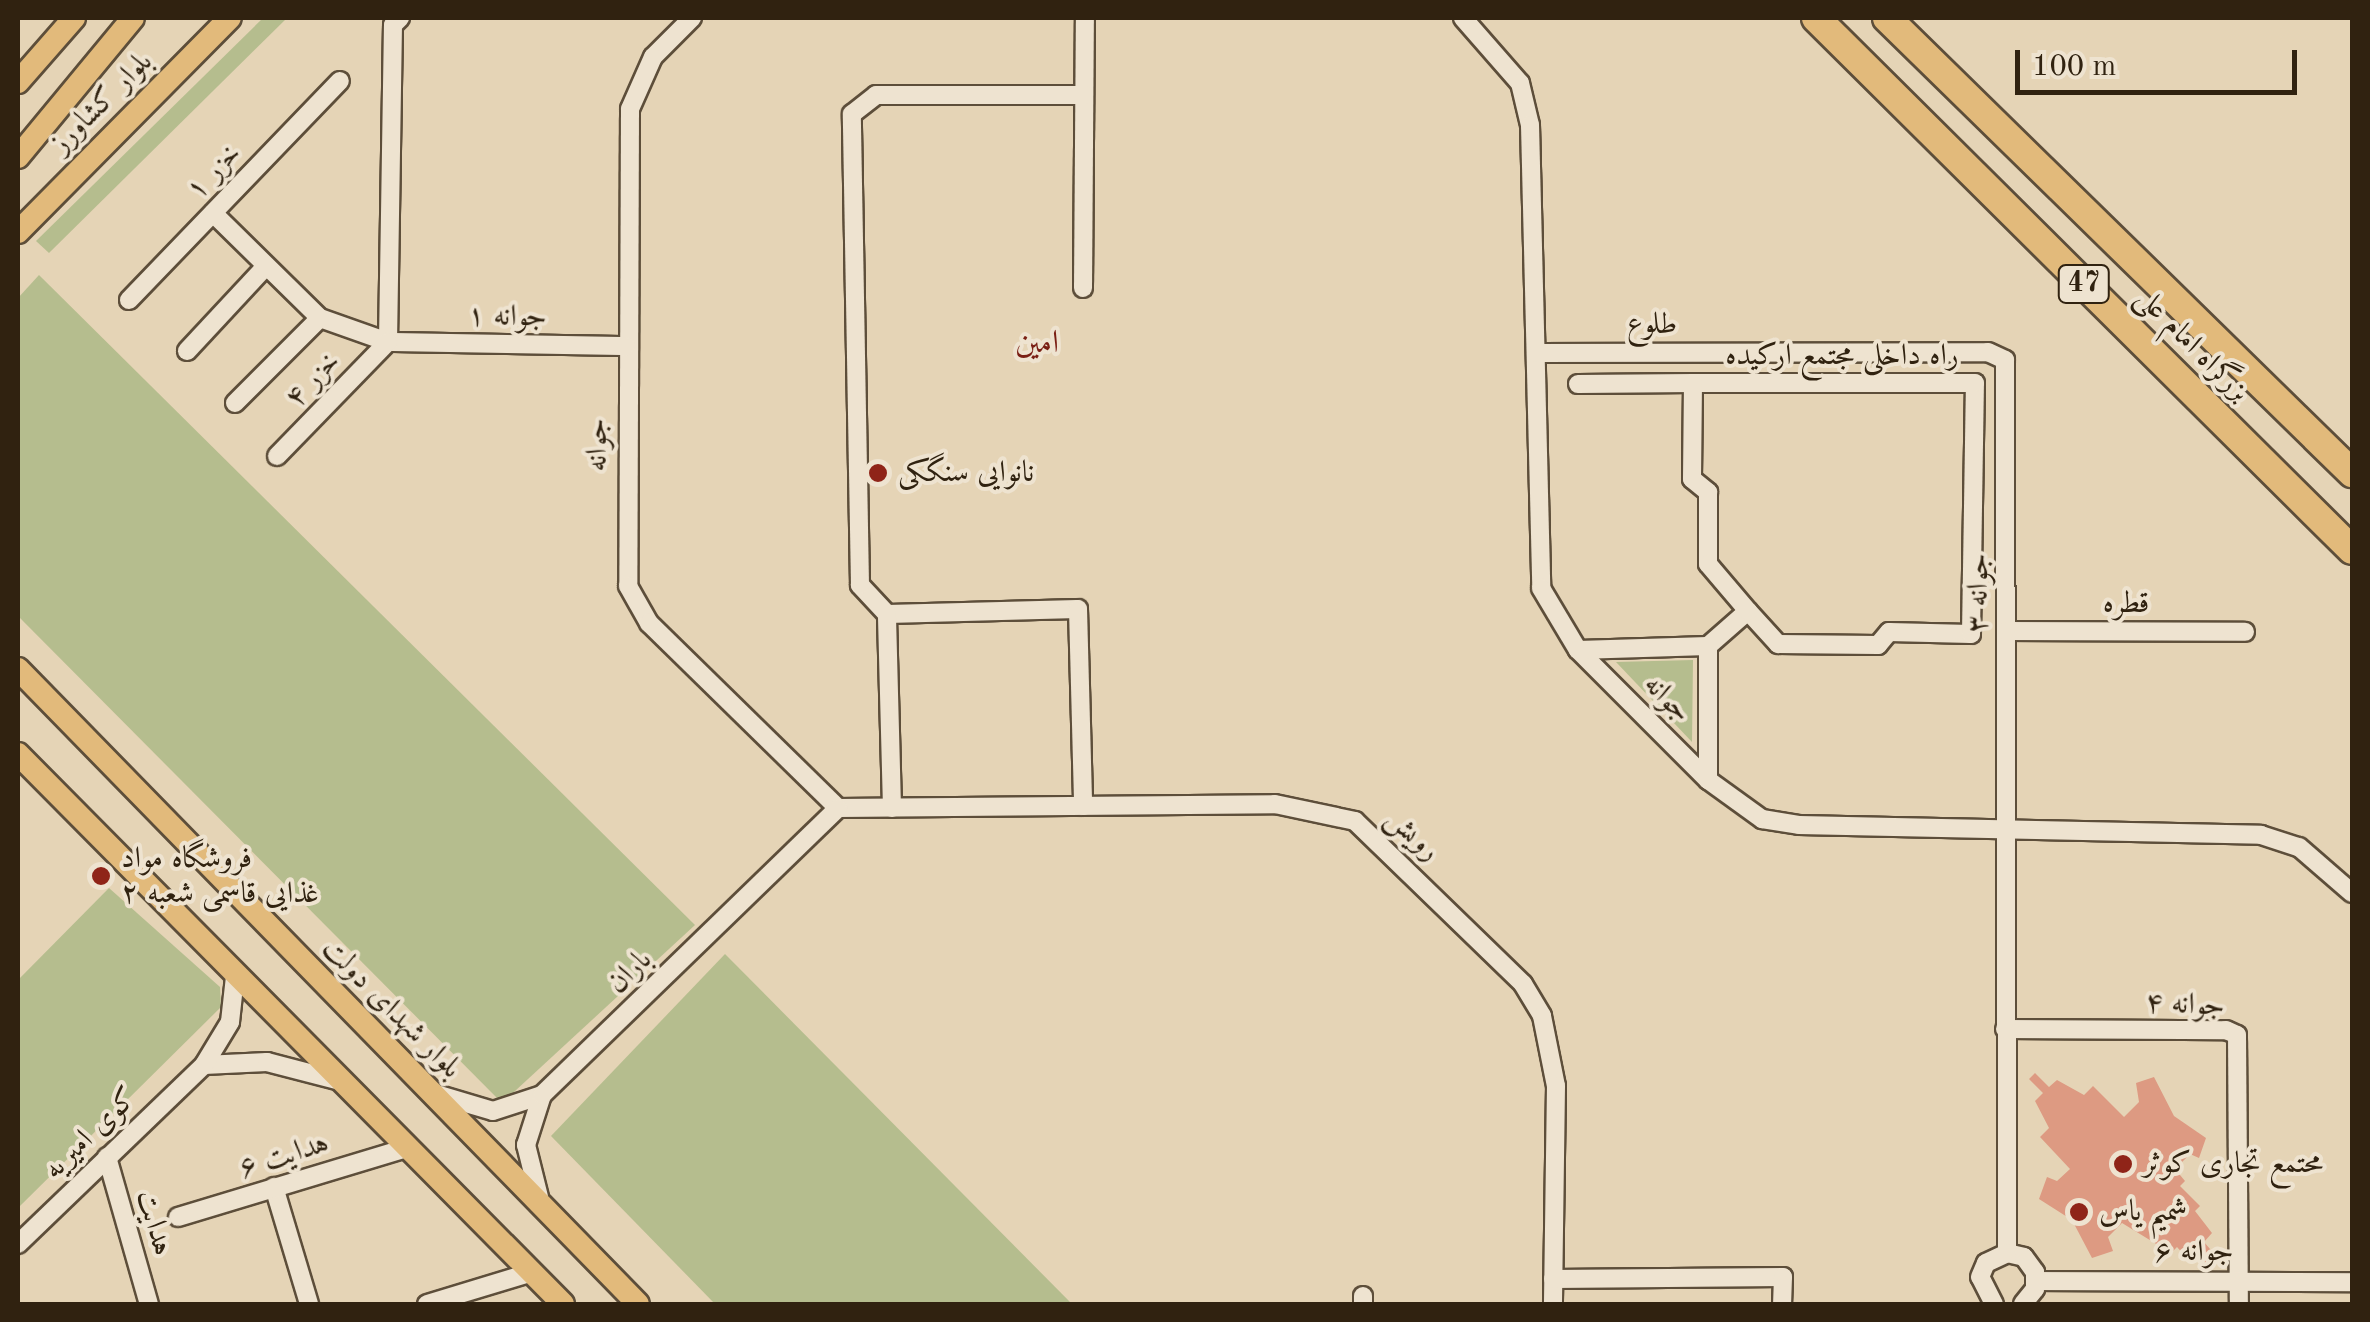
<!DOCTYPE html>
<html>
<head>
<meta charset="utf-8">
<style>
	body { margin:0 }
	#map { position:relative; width:2370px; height:1322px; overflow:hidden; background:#e5d4b6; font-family:"Old Standard TT",Amiri,serif }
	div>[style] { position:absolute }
	.green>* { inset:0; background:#b5bd8e }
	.building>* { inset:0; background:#dd9a82 }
	.roads { filter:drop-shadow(2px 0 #5d4e3a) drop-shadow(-2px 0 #5d4e3a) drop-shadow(0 2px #5d4e3a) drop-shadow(0 -2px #5d4e3a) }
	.minor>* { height:18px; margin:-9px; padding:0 9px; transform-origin:9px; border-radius:9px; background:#eee3d0 }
	.major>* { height:22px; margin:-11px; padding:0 11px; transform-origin:11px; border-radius:11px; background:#e2ba7b }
	.highway>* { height:28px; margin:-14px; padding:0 14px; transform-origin:14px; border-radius:14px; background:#e2ba7b }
	.dots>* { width:28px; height:28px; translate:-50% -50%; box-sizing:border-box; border:5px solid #eee3d0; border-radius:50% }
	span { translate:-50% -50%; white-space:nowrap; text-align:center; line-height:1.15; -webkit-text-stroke:8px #eee3d0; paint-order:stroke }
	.shield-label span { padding:2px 8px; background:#eee3d0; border:2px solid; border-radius:8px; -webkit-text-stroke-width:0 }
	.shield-label { font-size:28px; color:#302210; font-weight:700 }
	.street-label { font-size:30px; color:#302210 }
	.poi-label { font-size:30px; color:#302210 }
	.left { translate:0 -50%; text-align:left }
	.neighbourhood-label { font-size:32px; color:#7a1f14 }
	.frame { position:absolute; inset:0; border:20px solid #302210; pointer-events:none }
	.scale { position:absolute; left:2015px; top:50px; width:282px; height:45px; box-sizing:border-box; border:5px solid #302210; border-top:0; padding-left:12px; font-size:30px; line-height:35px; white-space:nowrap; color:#302210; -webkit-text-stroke:8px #eee3d0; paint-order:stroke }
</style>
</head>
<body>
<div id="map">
	<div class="green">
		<i style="clip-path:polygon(263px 18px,287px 18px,49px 253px,36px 241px)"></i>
		<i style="clip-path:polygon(39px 275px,695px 925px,502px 1103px,18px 616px,18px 298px)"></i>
		<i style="clip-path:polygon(1693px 660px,1692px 742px,1616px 662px)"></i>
		<i style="clip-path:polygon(109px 888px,220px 987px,221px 1007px,18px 1208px,18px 980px)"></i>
		<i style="clip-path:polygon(725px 954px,1072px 1304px,715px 1304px,551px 1136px)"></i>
	</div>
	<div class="building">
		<i style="clip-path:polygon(2035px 1073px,2049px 1087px,2057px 1080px,2084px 1095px,2093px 1086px,2124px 1117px,2139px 1102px,2136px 1083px,2154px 1077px,2174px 1116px,2206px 1138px,2199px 1158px,2190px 1154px,2175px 1169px,2185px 1181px,2180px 1186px,2200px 1206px,2195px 1211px,2212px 1233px,2204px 1242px,2216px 1256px,2207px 1264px,2195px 1251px,2186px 1257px,2177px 1247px,2171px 1253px,2122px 1223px,2108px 1237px,2113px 1251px,2092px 1258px,2072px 1220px,2039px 1199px,2047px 1177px,2057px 1181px,2070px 1169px,2040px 1137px,2049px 1128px,2035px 1101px,2043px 1093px,2029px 1079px)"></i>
	</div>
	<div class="roads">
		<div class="minor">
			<i style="left:692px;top:18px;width:55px;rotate:135deg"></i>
			<i style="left:653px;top:57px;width:57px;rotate:113.9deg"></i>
			<i style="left:630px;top:109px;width:477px;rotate:90.2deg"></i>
			<i style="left:628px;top:586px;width:43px;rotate:60.4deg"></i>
			<i style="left:649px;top:623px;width:264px;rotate:44.4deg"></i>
			<i style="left:1463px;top:18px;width:86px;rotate:48.8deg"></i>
			<i style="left:1520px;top:83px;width:43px;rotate:76.6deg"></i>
			<i style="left:1530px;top:125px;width:463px;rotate:88.6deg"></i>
			<i style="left:1541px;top:588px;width:72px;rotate:59.2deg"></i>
			<i style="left:1578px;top:650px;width:184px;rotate:45deg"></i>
			<i style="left:1708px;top:780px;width:67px;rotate:35.8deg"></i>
			<i style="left:1762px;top:819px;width:37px;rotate:9deg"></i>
			<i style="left:1799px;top:825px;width:462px;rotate:1.2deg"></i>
			<i style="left:2261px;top:835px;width:40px;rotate:18deg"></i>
			<i style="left:2299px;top:847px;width:70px;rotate:41deg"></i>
			<i style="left:213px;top:213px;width:150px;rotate:44.5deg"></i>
			<i style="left:320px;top:318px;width:72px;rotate:19.4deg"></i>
			<i style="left:388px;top:342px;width:238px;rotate:1deg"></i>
			<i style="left:1083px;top:288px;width:270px;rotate:-89.6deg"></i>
			<i style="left:129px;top:300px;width:304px;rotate:-46.1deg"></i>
			<i style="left:388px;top:342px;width:317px;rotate:-89.1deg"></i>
			<i style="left:393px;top:25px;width:10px;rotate:-45deg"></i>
			<i style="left:187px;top:351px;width:116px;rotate:-47.1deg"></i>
			<i style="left:1537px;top:353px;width:451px;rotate:-0.1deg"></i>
			<i style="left:1988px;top:352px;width:19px;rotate:25deg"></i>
			<i style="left:2005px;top:360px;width:893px;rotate:89.87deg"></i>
			<i style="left:1578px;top:384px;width:115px;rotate:-0.5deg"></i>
			<i style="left:235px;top:403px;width:120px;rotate:-45deg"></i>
			<i style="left:277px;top:456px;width:159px;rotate:-45.8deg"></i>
			<i style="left:887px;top:614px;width:191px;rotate:-1.5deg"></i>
			<i style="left:1078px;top:609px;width:197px;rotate:88.5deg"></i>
			<i style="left:2006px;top:631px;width:239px;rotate:0.2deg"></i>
			<i style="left:1708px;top:646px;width:53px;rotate:-41.2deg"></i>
			<i style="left:1748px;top:611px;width:45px;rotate:47.7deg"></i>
			<i style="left:1778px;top:644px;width:100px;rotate:0.6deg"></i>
			<i style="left:1878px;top:645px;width:17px;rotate:-50deg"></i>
			<i style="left:1889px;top:632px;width:82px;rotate:1.4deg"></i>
			<i style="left:1971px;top:634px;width:251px;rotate:-89.1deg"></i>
			<i style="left:1975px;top:383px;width:282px;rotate:180deg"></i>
			<i style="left:1693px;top:383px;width:96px;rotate:90.6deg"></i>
			<i style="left:1692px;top:479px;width:21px;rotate:39deg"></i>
			<i style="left:1708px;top:492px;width:72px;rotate:90deg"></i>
			<i style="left:1708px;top:564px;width:62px;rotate:49.6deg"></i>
			<i style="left:1578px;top:650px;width:130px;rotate:-1.8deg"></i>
			<i style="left:1708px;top:646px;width:134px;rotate:90deg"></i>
			<i style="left:838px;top:808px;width:437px;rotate:-0.5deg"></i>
			<i style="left:1275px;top:804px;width:82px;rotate:12deg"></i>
			<i style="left:1355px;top:821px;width:234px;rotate:44.1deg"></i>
			<i style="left:1523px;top:984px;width:37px;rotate:59deg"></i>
			<i style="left:1542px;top:1016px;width:71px;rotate:78.7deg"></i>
			<i style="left:1556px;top:1086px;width:218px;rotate:90.8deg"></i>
			<i style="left:892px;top:808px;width:194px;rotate:-91.5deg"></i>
			<i style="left:887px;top:614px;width:40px;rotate:-133deg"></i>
			<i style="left:860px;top:585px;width:471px;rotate:-91deg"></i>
			<i style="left:852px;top:114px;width:31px;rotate:-38deg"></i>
			<i style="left:876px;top:95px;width:208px"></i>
			<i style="left:2005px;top:1029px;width:221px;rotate:0.3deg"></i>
			<i style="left:2226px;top:1030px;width:12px;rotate:24deg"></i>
			<i style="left:2237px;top:1035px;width:269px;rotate:89.6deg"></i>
			<i style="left:204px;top:1065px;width:63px;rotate:-2.7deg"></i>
			<i style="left:267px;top:1062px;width:71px;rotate:14.6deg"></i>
			<i style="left:439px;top:1095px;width:56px;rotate:16.5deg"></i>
			<i style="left:493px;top:1111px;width:52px;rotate:-18.1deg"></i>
			<i style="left:107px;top:1157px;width:153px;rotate:74.1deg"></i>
			<i style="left:274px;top:1187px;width:122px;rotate:73.3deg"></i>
			<i style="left:539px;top:1197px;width:54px;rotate:-104deg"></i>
			<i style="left:526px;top:1145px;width:52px;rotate:-72.3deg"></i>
			<i style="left:542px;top:1095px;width:412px;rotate:-44.1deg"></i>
			<i style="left:178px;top:1217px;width:238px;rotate:-16.8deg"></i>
			<i style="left:18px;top:1244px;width:258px;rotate:-43.9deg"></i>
			<i style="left:204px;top:1065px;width:50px;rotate:-58.8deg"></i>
			<i style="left:230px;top:1022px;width:45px;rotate:-83.7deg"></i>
			<i style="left:1553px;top:1279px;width:230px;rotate:-0.5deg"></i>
			<i style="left:1783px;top:1277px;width:27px;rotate:92deg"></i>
			<i style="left:2037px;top:1281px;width:315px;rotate:0.2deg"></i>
			<i style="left:427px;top:1304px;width:110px;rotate:-16.9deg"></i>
			<i style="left:1363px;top:1304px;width:8px;rotate:-90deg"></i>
			<i style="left:1994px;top:1304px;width:30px;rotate:-117deg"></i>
			<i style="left:1980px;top:1277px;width:15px;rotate:-67deg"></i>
			<i style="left:1986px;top:1263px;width:23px;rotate:-25deg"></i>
			<i style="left:2007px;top:1253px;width:17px;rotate:13deg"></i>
			<i style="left:2024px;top:1257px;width:19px;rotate:54deg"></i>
			<i style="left:2035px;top:1272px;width:17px;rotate:90deg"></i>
			<i style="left:2035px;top:1289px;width:19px;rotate:129deg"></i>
		</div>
		<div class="major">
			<i style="left:18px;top:82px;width:85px;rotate:-48.8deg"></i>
			<i style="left:18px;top:157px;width:180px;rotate:-50.4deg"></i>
			<i style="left:18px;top:232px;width:301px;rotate:-45.3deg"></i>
			<i style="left:18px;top:669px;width:887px;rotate:45.68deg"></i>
			<i style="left:18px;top:754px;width:774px;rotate:45.26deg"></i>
		</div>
		<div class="highway">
			<i style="left:1816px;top:18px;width:755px;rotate:44.79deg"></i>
			<i style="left:1887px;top:18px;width:651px;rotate:44.38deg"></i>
		</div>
	</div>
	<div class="dots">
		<i style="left:878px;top:473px;background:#8f2418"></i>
		<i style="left:101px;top:876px;background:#8f2418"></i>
		<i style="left:2123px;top:1164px;background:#8f2418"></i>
		<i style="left:2079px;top:1212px;background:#8f2418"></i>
	</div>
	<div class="shield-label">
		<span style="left:2084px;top:284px">47</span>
	</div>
	<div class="street-label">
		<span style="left:102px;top:103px;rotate:-45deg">بلوار کشاورز</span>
		<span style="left:214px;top:172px;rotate:-46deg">خزر ۱</span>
		<span style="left:507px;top:317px;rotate:1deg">جوانه ۱</span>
		<span style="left:1652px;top:325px">طلوع</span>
		<span style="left:2192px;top:345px;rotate:45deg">بزرگراه امام علی</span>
		<span style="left:1842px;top:356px">راه داخلی مجتمع ارکیده</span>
		<span style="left:313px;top:380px;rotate:-46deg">خزر ۴</span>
		<span style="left:598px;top:445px;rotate:-90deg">جوانه</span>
		<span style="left:1979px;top:593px;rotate:-89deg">جوانه ۳</span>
		<span style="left:2126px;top:604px">قطره</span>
		<span style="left:1667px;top:699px;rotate:45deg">جوانه</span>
		<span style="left:1412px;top:835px;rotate:42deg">رویش</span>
		<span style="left:630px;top:972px;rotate:-44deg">باران</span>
		<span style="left:2185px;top:1005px;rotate:3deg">جوانه ۴</span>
		<span style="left:391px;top:1009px;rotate:45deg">بلوار شهدای دولت</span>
		<span style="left:91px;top:1134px;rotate:-44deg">کوی امیریه</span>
		<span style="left:284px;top:1156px;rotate:-17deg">هدایت ۶</span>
		<span style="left:154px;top:1223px;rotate:74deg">هدایت</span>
		<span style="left:2194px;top:1252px">جوانه ۶</span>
	</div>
	<div class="poi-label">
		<span class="left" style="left:898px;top:473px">نانوایی سنگکی</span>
		<span class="left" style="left:121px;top:876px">فروشگاه مواد<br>غذایی قاسمی شعبه ۲</span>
		<span class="left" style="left:2143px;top:1164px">محتمع تجاری کوثر</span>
		<span class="left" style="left:2099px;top:1212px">شمیم یاس</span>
	</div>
	<div class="neighbourhood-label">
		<span style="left:1037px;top:344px">امین</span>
	</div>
	<div class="frame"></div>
	<div class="scale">100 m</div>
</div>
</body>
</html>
